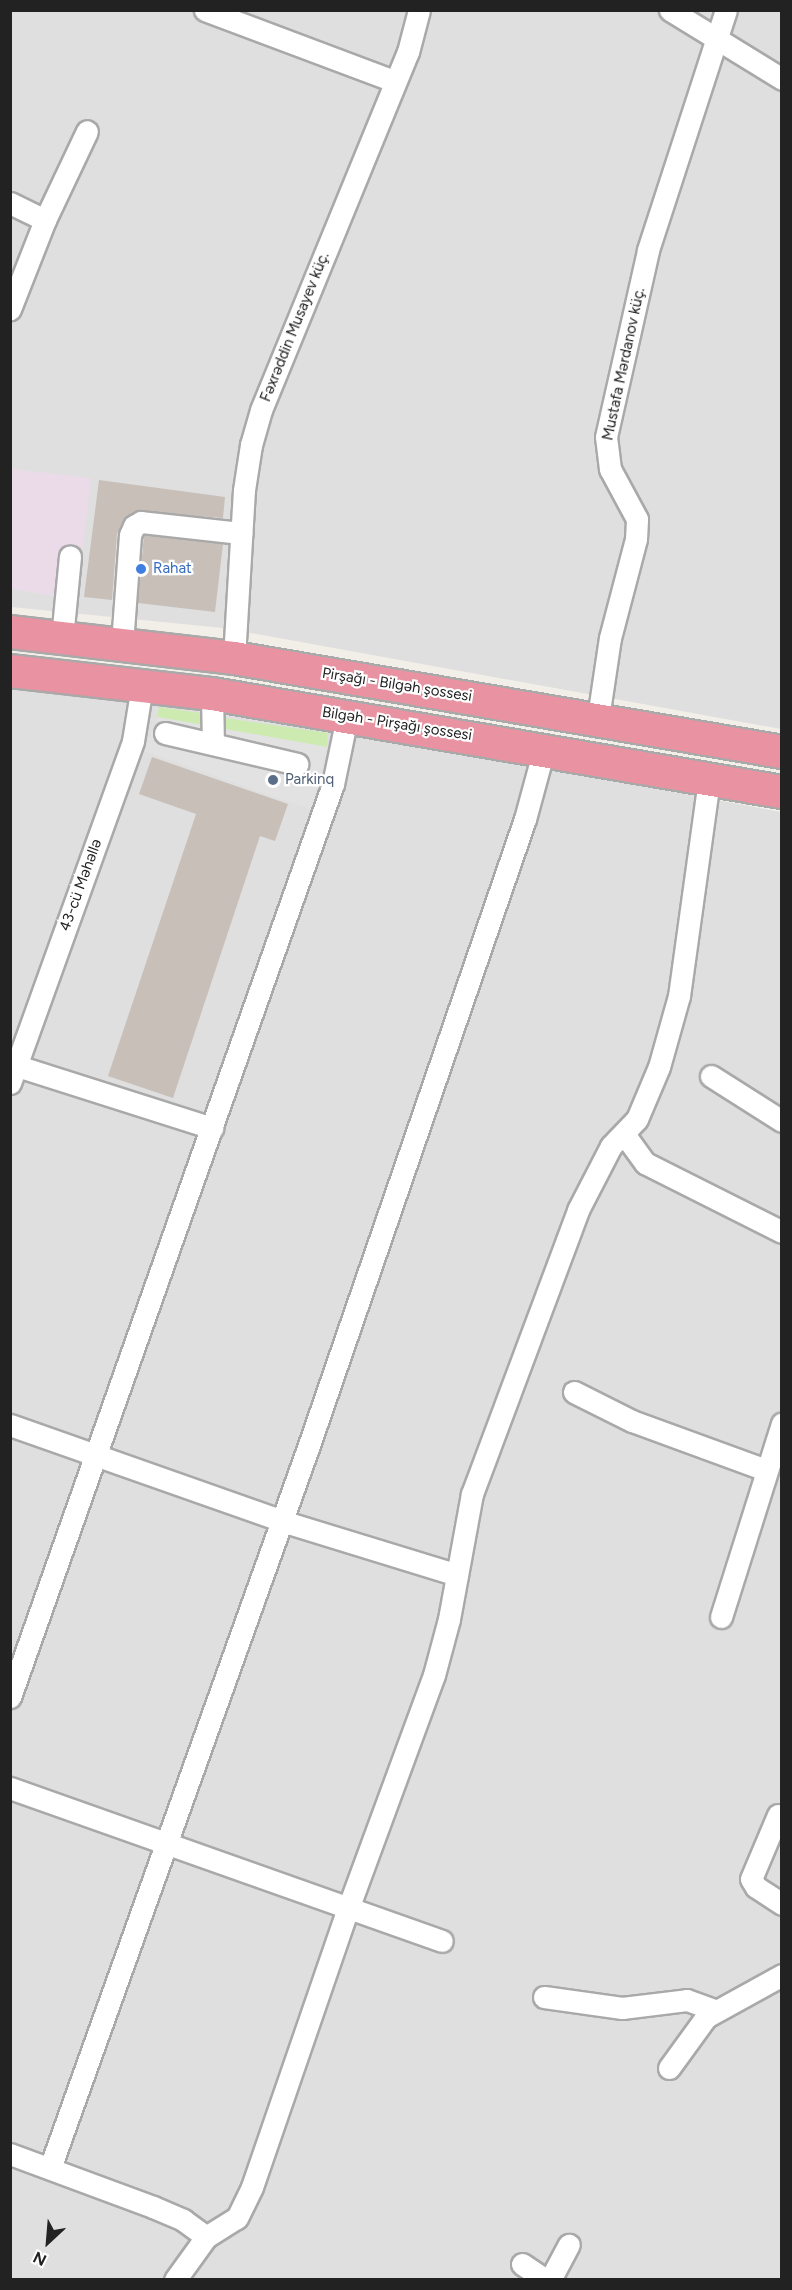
<!DOCTYPE html>
<html>
<head>
<meta charset="utf-8">
<style>
	body { margin:0 }
	#map { position:relative; width:792px; height:2290px; overflow:hidden; background:#f2efe9; font-family:Figtree,sans-serif }
	div>[style] { position:absolute }
	.residential>* { inset:0; background:#e0dfdf }
	.industrial>* { inset:0; background:#ebdbe8 }
	.grass>* { inset:0; background:#cdebb0 }
	.parking>* { inset:0; background:#e2e2e2 }
	.building>* { inset:0; background:#c7bfb8 }
	.roads { filter:drop-shadow(2px 0 #a9a9a9) drop-shadow(-2px 0 #a9a9a9) drop-shadow(0 2px #a9a9a9) drop-shadow(0 -2px #a9a9a9) }
	.minor>* { height:21px; margin:-10.5px; padding:0 10.5px; transform-origin:10.5px; border-radius:10.5px; background:#fff }
	.highway>* { height:32px; margin:-16px; padding:0 16px; transform-origin:16px; border-radius:16px; background:#e892a2 }
	.dots>* { width:16px; height:16px; translate:-50% -50%; box-sizing:border-box; border:3px solid #fff; border-radius:50% }
	span { translate:-50% -50%; white-space:nowrap; text-align:center; line-height:1.15; -webkit-text-stroke:4.5px #fff; paint-order:stroke }
	.street-label { font-size:15px; color:#222 }
	.shop-label { font-size:15px; color:#366cbe }
	.left { translate:0 -50%; text-align:left }
	.service-label { font-size:15px; color:#4e5e75 }
	.frame { position:absolute; inset:0; border:12px solid #222; pointer-events:none }
	.north { position:absolute; left:18px; top:2212px; width:60px; height:60px; -webkit-text-stroke:4px #fff; paint-order:stroke; rotate:206deg; font-size:16px; font-weight:700; line-height:24px; text-align:center; color:#222 }
	.north::after { content:''; display:block; margin:auto; width:21px; height:27px; background:#222; clip-path:polygon(50% 0,100% 100%,50% 72%,0 100%) }
</style>
</head>
<body>
<div id="map">
	<div class="residential">
		<i style="clip-path:polygon(10px 11px,781px 11px,781px 729px,223px 628px,11px 607px)"></i>
		<i style="clip-path:polygon(10px 686px,118px 697px,415px 744px,781px 812px,781px 2279px,11px 2279px)"></i>
	</div>
	<div class="industrial">
		<i style="clip-path:polygon(10px 469px,91px 478px,76px 599px,11px 589px)"></i>
	</div>
	<div class="grass">
		<i style="clip-path:polygon(159px 707px,207px 714px,207px 726px,157px 717px)"></i>
		<i style="clip-path:polygon(217px 717px,328px 733px,327px 747px,217px 728px)"></i>
	</div>
	<div class="parking">
		<i style="clip-path:polygon(157px 717px,327px 747px,312px 810px,144px 751px)"></i>
	</div>
	<div class="building">
		<i style="clip-path:polygon(99px 480px,225px 497px,223px 518px,135px 511px,123px 520px,117px 534px,112px 600px,84px 597px)"></i>
		<i style="clip-path:polygon(144px 535px,223px 544px,215px 612px,138px 603px)"></i>
		<i style="clip-path:polygon(152px 757px,288px 804px,275px 841px,260px 836px,173px 1098px,108px 1076px,196px 814px,139px 794px)"></i>
	</div>
	<div class="roads">
		<div class="minor">
			<i style="left:205px;top:10px;width:202px;rotate:20.6deg"></i>
			<i style="left:670px;top:10px;width:132px;rotate:31.6deg"></i>
			<i style="left:10px;top:203px;width:39px;rotate:26deg"></i>
			<i style="left:45px;top:220px;width:96px;rotate:111.5deg"></i>
			<i style="left:45px;top:220px;width:98px;rotate:-64.7deg"></i>
			<i style="left:62px;top:638px;width:82px;rotate:-84.4deg"></i>
			<i style="left:122px;top:644px;width:109px;rotate:-85.8deg"></i>
			<i style="left:130px;top:535px;width:10px;rotate:-66deg"></i>
			<i style="left:134px;top:526px;width:8px;rotate:-30deg"></i>
			<i style="left:141px;top:522px;width:101px;rotate:6.3deg"></i>
			<i style="left:234px;top:658px;width:168px;rotate:-86.6deg"></i>
			<i style="left:244px;top:490px;width:46px;rotate:-81.2deg"></i>
			<i style="left:251px;top:445px;width:36px;rotate:-74deg"></i>
			<i style="left:261px;top:410px;width:387px;rotate:-67.7deg"></i>
			<i style="left:408px;top:52px;width:43px;rotate:-75.3deg"></i>
			<i style="left:212px;top:694px;width:50px;rotate:88.9deg"></i>
			<i style="left:598px;top:718px;width:81px;rotate:-81.5deg"></i>
			<i style="left:610px;top:638px;width:102px;rotate:-75.3deg"></i>
			<i style="left:636px;top:539px;width:20px;rotate:-87deg"></i>
			<i style="left:637px;top:519px;width:57px;rotate:-118.4deg"></i>
			<i style="left:610px;top:469px;width:32px;rotate:-97deg"></i>
			<i style="left:606px;top:437px;width:192px;rotate:-77.3deg"></i>
			<i style="left:648px;top:250px;width:252px;rotate:-72deg"></i>
			<i style="left:165px;top:733px;width:136px;rotate:13.2deg"></i>
			<i style="left:17px;top:1066px;width:205px;rotate:17.6deg"></i>
			<i style="left:711px;top:1076px;width:84px;rotate:32.4deg"></i>
			<i style="left:10px;top:1083px;width:363px;rotate:-70.2deg"></i>
			<i style="left:133px;top:741px;width:56px;rotate:-80.7deg"></i>
			<i style="left:624px;top:1134px;width:36px;rotate:54deg"></i>
			<i style="left:645px;top:1163px;width:153px;rotate:26.7deg"></i>
			<i style="left:574px;top:1392px;width:65px;rotate:26.6deg"></i>
			<i style="left:632px;top:1421px;width:143px;rotate:20.1deg"></i>
			<i style="left:10px;top:1425px;width:288px;rotate:19.4deg"></i>
			<i style="left:282px;top:1521px;width:183px;rotate:17.1deg"></i>
			<i style="left:721px;top:1617px;width:203px;rotate:-72.5deg"></i>
			<i style="left:10px;top:1697px;width:968px;rotate:-70.52deg"></i>
			<i style="left:333px;top:784px;width:68px;rotate:-78.2deg"></i>
			<i style="left:10px;top:1788px;width:458px;rotate:19.5deg"></i>
			<i style="left:778px;top:1815px;width:69px;rotate:112.9deg"></i>
			<i style="left:751px;top:1879px;width:9px;rotate:58deg"></i>
			<i style="left:756px;top:1887px;width:31px;rotate:33deg"></i>
			<i style="left:544px;top:1997px;width:79px;rotate:8deg"></i>
			<i style="left:622px;top:2008px;width:65px;rotate:-7deg"></i>
			<i style="left:687px;top:2000px;width:30px;rotate:20deg"></i>
			<i style="left:669px;top:2068px;width:63px;rotate:-54deg"></i>
			<i style="left:706px;top:2017px;width:87px;rotate:-28.9deg"></i>
			<i style="left:10px;top:2154px;width:153px;rotate:20.3deg"></i>
			<i style="left:153px;top:2207px;width:33px;rotate:23deg"></i>
			<i style="left:183px;top:2220px;width:29px;rotate:36deg"></i>
			<i style="left:50px;top:2168px;width:765px;rotate:-70.29deg"></i>
			<i style="left:308px;top:1448px;width:665px;rotate:-70.97deg"></i>
			<i style="left:525px;top:819px;width:73px;rotate:-74.8deg"></i>
			<i style="left:522px;top:2264px;width:29px;rotate:34deg"></i>
			<i style="left:175px;top:2280px;width:53px;rotate:-54.2deg"></i>
			<i style="left:206px;top:2237px;width:36px;rotate:-32deg"></i>
			<i style="left:237px;top:2218px;width:34px;rotate:-64deg"></i>
			<i style="left:252px;top:2187px;width:297px;rotate:-71deg"></i>
			<i style="left:349px;top:1906px;width:246px;rotate:-69.8deg"></i>
			<i style="left:434px;top:1675px;width:58px;rotate:-75deg"></i>
			<i style="left:449px;top:1619px;width:127px;rotate:-79.6deg"></i>
			<i style="left:472px;top:1494px;width:303px;rotate:-69.5deg"></i>
			<i style="left:578px;top:1210px;width:72px;rotate:-62.7deg"></i>
			<i style="left:611px;top:1146px;width:37px;rotate:-46deg"></i>
			<i style="left:637px;top:1119px;width:56px;rotate:-67.1deg"></i>
			<i style="left:659px;top:1067px;width:74px;rotate:-74.3deg"></i>
			<i style="left:679px;top:996px;width:219px;rotate:-82.1deg"></i>
			<i style="left:550px;top:2280px;width:40px;rotate:-62deg"></i>
		</div>
		<div class="highway">
			<i style="left:10px;top:632px;width:226px;rotate:6.6deg"></i>
			<i style="left:234px;top:658px;width:556px;rotate:9.73deg"></i>
			<i style="left:10px;top:671px;width:203px;rotate:6.5deg"></i>
			<i style="left:212px;top:694px;width:578px;rotate:9.76deg"></i>
		</div>
	</div>
	<div class="dots">
		<i style="left:141px;top:569px;background:#3f7fe0"></i>
		<i style="left:273px;top:780px;background:#5c6f8a"></i>
	</div>
	<div class="street-label">
		<span style="left:295px;top:327px;rotate:-68deg">Fəxrəddin Musayev küç.</span>
		<span style="left:624px;top:364px;rotate:-78deg">Mustafa Mərdanov küç.</span>
		<span style="left:397px;top:685px;rotate:9deg">Pirşağı - Bilgəh şossesi</span>
		<span style="left:397px;top:724px;rotate:9deg">Bilgəh - Pirşağı şossesi</span>
		<span style="left:81px;top:885px;rotate:-70deg">43-cü Məhəllə</span>
	</div>
	<div class="shop-label">
		<span class="left" style="left:153px;top:569px">Rahat</span>
	</div>
	<div class="service-label">
		<span class="left" style="left:285px;top:780px">Parkinq</span>
	</div>
	<div class="frame"></div>
	<div class="north">N</div>
</div>
</body>
</html>
